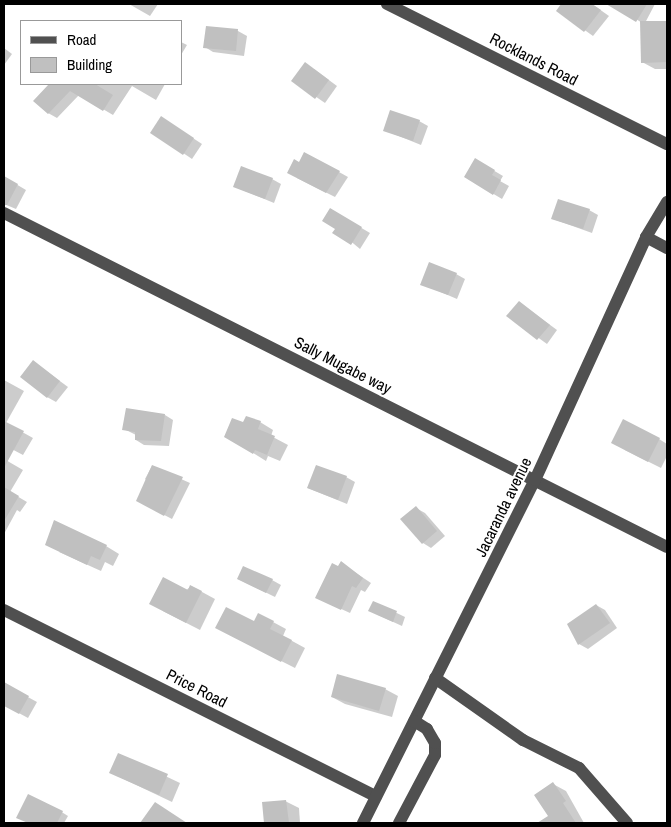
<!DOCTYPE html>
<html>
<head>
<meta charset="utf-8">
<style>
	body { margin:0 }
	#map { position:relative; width:671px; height:827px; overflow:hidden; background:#fff; font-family:"Archivo Narrow",sans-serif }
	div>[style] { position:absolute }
	.shadow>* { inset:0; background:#0003 }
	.building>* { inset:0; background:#c0c0c0 }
	.minor>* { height:12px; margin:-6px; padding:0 6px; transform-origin:6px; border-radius:6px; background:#505050 }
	span { translate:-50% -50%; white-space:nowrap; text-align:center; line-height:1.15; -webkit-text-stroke:4px #fff; paint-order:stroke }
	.street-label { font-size:16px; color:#000 }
	.frame { position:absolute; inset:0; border:5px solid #000; pointer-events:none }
	.legend { position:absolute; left:20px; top:20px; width:162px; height:65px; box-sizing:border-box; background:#fff; border:1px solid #999; margin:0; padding:6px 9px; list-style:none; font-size:15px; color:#000 }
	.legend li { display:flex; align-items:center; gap:10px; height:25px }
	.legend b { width:25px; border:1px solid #999 }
</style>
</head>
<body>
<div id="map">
	<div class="shadow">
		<i style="clip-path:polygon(129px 4px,158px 4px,150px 16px)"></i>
		<i style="clip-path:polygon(563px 4px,592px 4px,609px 16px,593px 36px,558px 11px)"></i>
		<i style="clip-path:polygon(614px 4px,655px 4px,645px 23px,667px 22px,667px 69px,655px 69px,642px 62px,642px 23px)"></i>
		<i style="clip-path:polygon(207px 27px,238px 31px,247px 36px,244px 56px,213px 52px,205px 47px)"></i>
		<i style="clip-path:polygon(181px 42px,187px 45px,181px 55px)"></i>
		<i style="clip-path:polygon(4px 48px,12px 54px,4px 65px)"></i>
		<i style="clip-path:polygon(314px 69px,337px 86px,325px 103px,293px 81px)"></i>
		<i style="clip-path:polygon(55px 84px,165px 84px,156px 100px,132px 86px,113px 115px,79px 95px,57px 118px,48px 113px,51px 91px)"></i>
		<i style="clip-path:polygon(419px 121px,428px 126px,421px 145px,384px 130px)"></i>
		<i style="clip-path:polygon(170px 123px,202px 144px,192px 159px,152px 132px)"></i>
		<i style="clip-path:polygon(476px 160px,503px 176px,500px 181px,509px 186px,502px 199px,465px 177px)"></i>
		<i style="clip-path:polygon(300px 163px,339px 172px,348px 177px,335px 197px,297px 178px)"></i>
		<i style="clip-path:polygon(4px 177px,26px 190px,16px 209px,4px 204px)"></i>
		<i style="clip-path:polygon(272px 179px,281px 184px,274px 203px,235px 187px)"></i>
		<i style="clip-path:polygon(331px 210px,370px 233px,360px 249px,336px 229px)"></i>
		<i style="clip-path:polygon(589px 210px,598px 215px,592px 233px,553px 219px)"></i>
		<i style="clip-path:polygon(456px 274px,465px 279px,457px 299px,422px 284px)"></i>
		<i style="clip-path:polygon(519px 302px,557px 330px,547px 344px,508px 316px)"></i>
		<i style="clip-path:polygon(34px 362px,68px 387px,56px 402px,47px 397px)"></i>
		<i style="clip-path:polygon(4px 380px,24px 391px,6px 423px,33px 438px,23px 455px,4px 445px)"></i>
		<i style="clip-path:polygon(165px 415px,173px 420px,169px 446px,144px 445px,136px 440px,136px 435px,124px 429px)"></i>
		<i style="clip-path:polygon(260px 422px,273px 430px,271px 436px,288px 445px,280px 461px,268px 456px,266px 461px,226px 436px,244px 424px)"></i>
		<i style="clip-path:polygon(659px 439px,667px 444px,667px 456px,661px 468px,625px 450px)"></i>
		<i style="clip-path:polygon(4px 459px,23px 470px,10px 492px,27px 502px,20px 512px,17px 510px,4px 534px)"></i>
		<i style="clip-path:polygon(152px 466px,190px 483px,172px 519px,145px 505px,148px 481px,145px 479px)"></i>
		<i style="clip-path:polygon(346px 477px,355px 482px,347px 504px,308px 488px)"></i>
		<i style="clip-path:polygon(416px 508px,425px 513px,445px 536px,431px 548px,423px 543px)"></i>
		<i style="clip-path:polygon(106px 546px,119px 554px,113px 566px,105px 562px,101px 571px,59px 552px)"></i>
		<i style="clip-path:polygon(341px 563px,371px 583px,365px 592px,361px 590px,350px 613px,326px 602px)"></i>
		<i style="clip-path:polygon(238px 579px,272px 580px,281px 585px,275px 597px)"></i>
		<i style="clip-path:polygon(191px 586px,215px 599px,200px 630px,163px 611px)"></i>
		<i style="clip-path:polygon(374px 602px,405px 617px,402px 626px,378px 615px)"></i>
		<i style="clip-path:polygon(596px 605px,605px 610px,617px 628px,588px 649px,579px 644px,568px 624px)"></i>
		<i style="clip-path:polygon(255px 622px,273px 622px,286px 629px,283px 636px,305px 648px,295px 668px,230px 635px)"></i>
		<i style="clip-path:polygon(4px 684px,37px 702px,28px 718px,4px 705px)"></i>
		<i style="clip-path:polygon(385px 689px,398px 696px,392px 717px,345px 704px,332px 697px)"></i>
		<i style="clip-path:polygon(119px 754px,180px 783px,172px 802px,111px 773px)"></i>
		<i style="clip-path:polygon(553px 784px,566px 791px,584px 823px,539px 823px,550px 816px)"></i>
		<i style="clip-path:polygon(285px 801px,299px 808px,300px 823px,265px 823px,263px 803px)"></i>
		<i style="clip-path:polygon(60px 811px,68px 816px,64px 823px,29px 823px,18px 817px)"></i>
	</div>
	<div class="building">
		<i style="clip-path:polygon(561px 4px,592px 4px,601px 10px,584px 32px,556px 11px)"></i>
		<i style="clip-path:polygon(606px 4px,647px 4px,636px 22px)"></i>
		<i style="clip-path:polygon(640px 21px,667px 21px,667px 62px,641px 63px)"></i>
		<i style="clip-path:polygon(206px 26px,238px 29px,236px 51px,203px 48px)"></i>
		<i style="clip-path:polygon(305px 62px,329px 80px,315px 99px,291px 81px)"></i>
		<i style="clip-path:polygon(49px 84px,95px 84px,113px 95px,103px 111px,70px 91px,48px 114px,33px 101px)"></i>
		<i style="clip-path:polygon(390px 110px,420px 120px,413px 141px,383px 131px)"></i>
		<i style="clip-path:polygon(161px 116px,194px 138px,183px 155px,150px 133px)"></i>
		<i style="clip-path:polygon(304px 152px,340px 171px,326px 193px,287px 173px,294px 159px,299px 162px)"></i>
		<i style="clip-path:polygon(475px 158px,495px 170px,492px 175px,501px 180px,493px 195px,464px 177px)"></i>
		<i style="clip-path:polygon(241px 166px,273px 178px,265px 199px,233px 187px)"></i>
		<i style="clip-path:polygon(4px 176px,18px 184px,7px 205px,4px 205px)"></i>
		<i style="clip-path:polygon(558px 199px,590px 209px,583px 229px,551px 219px)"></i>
		<i style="clip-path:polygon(330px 208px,362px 227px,351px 245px,332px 233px,335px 229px,322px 221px)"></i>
		<i style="clip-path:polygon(429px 262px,457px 273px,448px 295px,420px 285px)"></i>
		<i style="clip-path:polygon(519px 301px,550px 325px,537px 340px,506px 316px)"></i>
		<i style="clip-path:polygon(33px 360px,60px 381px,47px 398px,20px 377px)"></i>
		<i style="clip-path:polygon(126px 408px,165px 414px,161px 441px,135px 440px,135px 432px,122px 430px)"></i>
		<i style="clip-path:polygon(246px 416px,261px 421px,258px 429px,275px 436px,267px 455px,255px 450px,253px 454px,224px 437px,232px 418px,243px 422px)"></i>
		<i style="clip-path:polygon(623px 419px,660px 438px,648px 462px,611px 443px)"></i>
		<i style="clip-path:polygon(4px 421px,24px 431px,4px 468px)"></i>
		<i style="clip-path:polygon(152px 465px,183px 477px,164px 516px,136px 501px)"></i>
		<i style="clip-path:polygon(316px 465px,347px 476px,338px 500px,307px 488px)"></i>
		<i style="clip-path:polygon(4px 487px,19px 496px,4px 521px)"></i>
		<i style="clip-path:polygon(416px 506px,437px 531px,422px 544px,400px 519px)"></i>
		<i style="clip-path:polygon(54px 520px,107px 545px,100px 560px,91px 556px,87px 565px,45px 545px)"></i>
		<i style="clip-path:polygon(341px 561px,363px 578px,356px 588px,352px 586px,341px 610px,315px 598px,332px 563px,338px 566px)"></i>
		<i style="clip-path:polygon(243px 566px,273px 579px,266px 593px,237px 579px)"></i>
		<i style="clip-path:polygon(163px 577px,188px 590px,190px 585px,202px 591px,186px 623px,149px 604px)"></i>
		<i style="clip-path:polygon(373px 601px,397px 611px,393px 622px,368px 611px)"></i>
		<i style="clip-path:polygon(596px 604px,610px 623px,578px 645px,567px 624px)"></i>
		<i style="clip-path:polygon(226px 607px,254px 621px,258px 613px,274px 621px,270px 629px,292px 640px,281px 662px,215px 628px)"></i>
		<i style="clip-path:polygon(337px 674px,386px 688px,379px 711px,331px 697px)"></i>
		<i style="clip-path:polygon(4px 682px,29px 696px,19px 714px,4px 706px)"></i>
		<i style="clip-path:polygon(118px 753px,168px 774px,159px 795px,109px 773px)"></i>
		<i style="clip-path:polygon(553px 782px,566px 801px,563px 803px,576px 823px,537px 823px,548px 816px,534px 795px)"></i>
		<i style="clip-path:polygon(28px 794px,63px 811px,57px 823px,28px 823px,16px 818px)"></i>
		<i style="clip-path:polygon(286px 800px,289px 823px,264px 823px,262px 802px)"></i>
		<i style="clip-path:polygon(155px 802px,187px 823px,140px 823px)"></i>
	</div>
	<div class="minor">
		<i style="left:387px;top:4px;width:313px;rotate:26.6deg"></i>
		<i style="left:4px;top:213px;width:742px;rotate:26.74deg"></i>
		<i style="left:646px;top:237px;width:24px;rotate:28deg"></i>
		<i style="left:4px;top:610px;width:416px;rotate:26.6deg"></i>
		<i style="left:435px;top:678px;width:108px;rotate:35.2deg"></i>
		<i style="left:523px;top:740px;width:63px;rotate:26.6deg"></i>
		<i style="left:579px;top:768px;width:73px;rotate:48.9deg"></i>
		<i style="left:363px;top:823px;width:384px;rotate:-63.4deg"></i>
		<i style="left:535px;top:480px;width:267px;rotate:-65.4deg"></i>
		<i style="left:646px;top:237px;width:41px;rotate:-59deg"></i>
		<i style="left:399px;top:823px;width:77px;rotate:-62.1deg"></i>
		<i style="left:435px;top:755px;width:12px;rotate:-90deg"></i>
		<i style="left:435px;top:743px;width:16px;rotate:-120deg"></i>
		<i style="left:427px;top:729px;width:15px;rotate:-148deg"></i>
	</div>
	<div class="street-label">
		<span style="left:534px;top:59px;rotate:27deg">Rocklands Road</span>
		<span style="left:343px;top:365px;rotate:27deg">Sally Mugabe way</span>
		<span style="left:503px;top:507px;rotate:-64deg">Jacaranda avenue</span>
		<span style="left:197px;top:688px;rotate:27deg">Price Road</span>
	</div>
	<div class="frame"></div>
	<ul class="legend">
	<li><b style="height:6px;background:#505050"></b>Road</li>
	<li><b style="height:14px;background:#c0c0c0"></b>Building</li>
	</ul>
</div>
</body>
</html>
